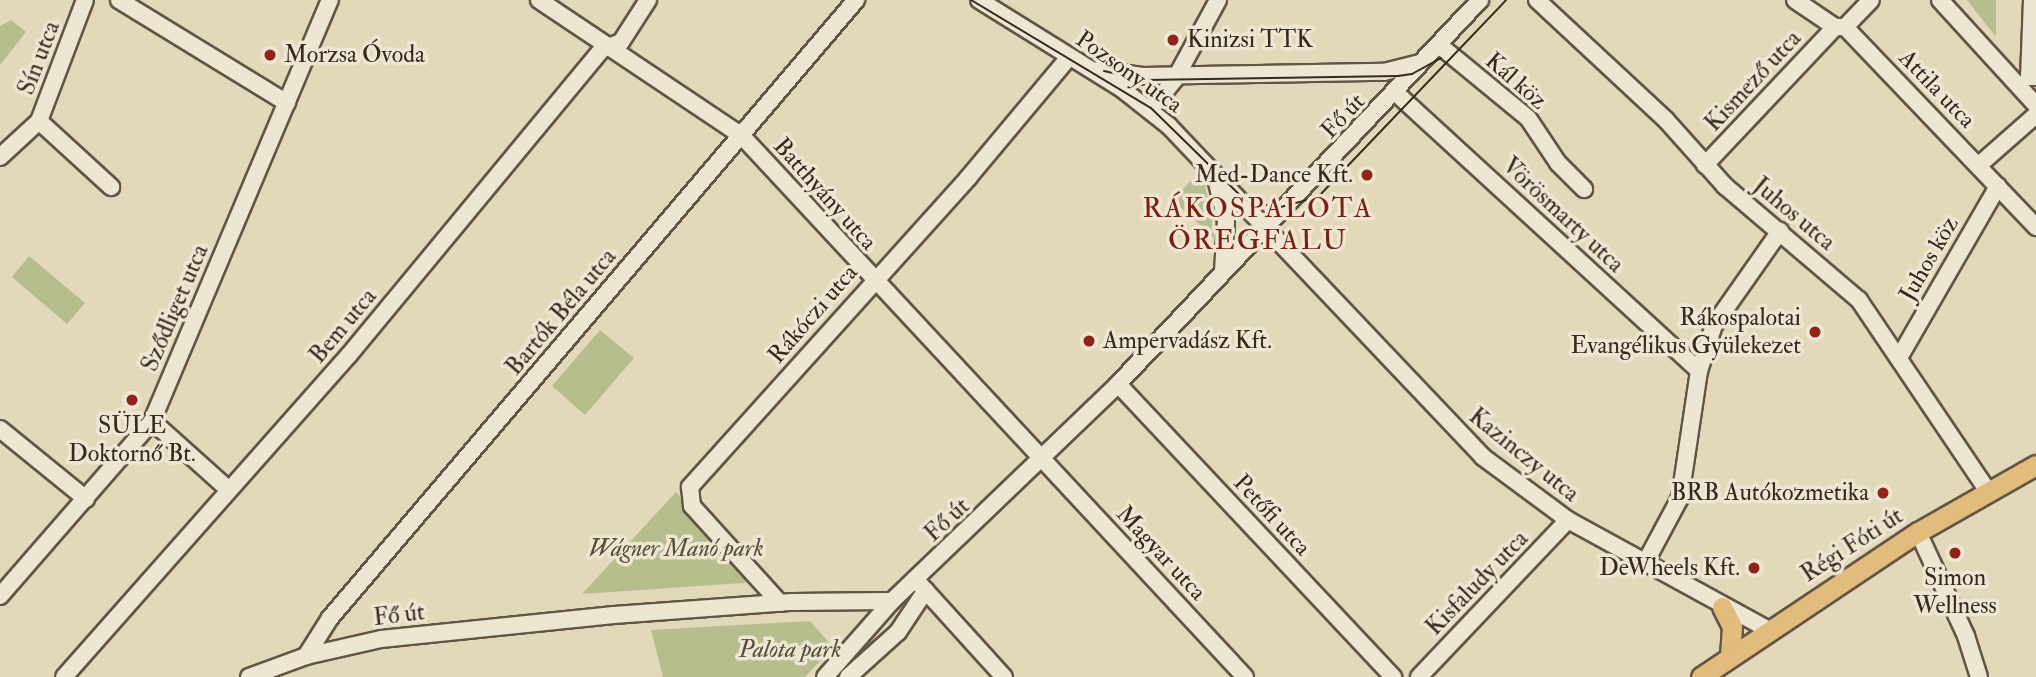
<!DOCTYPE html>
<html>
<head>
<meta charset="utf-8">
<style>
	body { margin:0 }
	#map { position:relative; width:2036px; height:677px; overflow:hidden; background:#e3d8b9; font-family:"IM FELL Double Pica",serif }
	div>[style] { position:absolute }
	.green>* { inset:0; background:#b6be8e }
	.roads { filter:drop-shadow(2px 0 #635546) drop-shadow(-2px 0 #635546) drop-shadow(0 2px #635546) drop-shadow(0 -2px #635546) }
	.minor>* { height:16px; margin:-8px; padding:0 8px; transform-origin:8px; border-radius:8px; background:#ede6d2 }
	.major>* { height:19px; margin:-9.5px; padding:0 9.5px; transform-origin:9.5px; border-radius:9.5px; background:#e2bc7c }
	.tram>* { height:2px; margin:-1px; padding:0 1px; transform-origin:1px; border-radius:1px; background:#38291f }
	.dots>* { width:19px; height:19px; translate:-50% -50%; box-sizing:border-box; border:4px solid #ede6d2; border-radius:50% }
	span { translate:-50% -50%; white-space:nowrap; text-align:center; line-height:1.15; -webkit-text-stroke:7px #ede6d2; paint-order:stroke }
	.poi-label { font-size:24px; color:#38291f }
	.left { translate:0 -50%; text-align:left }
	.right { translate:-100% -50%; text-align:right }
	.street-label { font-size:24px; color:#38291f }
	.park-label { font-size:24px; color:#584e3b; font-style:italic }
	.quarter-label { font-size:28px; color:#7a1f14; letter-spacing:2px }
</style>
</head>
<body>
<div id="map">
	<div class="green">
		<i style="clip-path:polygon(1967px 0,1996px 0,1996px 37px)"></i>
		<i style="clip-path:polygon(11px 20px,26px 32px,0 65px,0 26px)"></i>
		<i style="clip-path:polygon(1200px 171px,1203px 173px,1215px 239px,1173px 200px)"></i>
		<i style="clip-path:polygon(29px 256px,85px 303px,67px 324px,12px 277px)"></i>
		<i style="clip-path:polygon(600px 330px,634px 358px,585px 415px,552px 386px)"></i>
		<i style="clip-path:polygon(676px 492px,757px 582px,582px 594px)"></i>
		<i style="clip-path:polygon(810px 621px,833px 647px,805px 677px,663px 677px,651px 630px)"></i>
	</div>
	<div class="roads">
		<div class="minor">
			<i style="left:119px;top:0;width:197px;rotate:31.5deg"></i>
			<i style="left:539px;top:0;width:243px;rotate:33.8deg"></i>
			<i style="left:741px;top:135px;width:740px;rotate:47.08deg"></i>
			<i style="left:979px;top:0;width:168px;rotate:31.9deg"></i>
			<i style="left:1122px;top:89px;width:60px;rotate:38.2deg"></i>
			<i style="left:1169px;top:126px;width:456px;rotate:46.5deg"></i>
			<i style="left:1483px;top:457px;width:106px;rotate:36.5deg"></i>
			<i style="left:1568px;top:520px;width:227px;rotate:28.7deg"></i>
			<i style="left:1537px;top:0;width:176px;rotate:42.9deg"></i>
			<i style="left:1666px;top:120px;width:89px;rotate:48.2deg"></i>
			<i style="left:1725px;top:186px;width:176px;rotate:40.4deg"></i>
			<i style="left:1859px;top:300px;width:230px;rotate:56deg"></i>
			<i style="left:1795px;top:0;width:48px;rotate:34deg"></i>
			<i style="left:1835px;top:27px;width:10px"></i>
			<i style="left:1845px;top:27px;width:277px;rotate:46.3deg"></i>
			<i style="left:1940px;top:0;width:142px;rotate:47.6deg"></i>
			<i style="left:2032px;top:0;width:77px;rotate:92.2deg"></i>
			<i style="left:2029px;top:77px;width:7px"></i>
			<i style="left:1845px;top:27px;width:37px;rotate:-46deg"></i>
			<i style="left:1439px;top:45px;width:115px;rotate:39.4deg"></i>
			<i style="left:1528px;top:118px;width:54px;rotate:56.3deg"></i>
			<i style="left:1558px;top:163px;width:37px;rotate:45deg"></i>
			<i style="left:1098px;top:70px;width:45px;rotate:7.6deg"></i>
			<i style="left:1143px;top:76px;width:241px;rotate:-1deg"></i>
			<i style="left:1384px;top:72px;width:37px;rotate:-14deg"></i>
			<i style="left:1396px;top:93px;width:411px;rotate:42.5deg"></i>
			<i style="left:1150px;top:110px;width:40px;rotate:-51deg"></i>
			<i style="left:1175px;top:79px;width:90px;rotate:-61.4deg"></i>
			<i style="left:39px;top:121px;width:98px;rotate:42.5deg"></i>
			<i style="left:0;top:157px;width:53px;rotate:-42.7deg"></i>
			<i style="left:39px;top:121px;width:129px;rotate:-69.2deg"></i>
			<i style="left:1705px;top:165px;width:190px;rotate:-46.7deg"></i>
			<i style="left:1979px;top:165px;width:76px;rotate:-41.3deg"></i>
			<i style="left:1216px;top:178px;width:44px;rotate:76.9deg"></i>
			<i style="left:1226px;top:221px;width:51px;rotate:93.4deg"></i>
			<i style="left:1900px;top:356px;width:196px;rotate:-60deg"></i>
			<i style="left:1118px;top:384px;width:402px;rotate:46.8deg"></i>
			<i style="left:152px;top:421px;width:103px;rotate:41.9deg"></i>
			<i style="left:0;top:429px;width:111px;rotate:39.1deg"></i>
			<i style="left:1918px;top:532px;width:115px;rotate:65.2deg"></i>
			<i style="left:1966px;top:636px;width:43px;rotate:72.4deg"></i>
			<i style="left:1644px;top:565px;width:76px;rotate:-61.8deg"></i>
			<i style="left:1680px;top:498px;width:128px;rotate:-81.5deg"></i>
			<i style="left:1699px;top:371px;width:48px;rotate:-71.9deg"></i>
			<i style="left:1714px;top:325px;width:115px;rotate:-54.9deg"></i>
			<i style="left:916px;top:580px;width:131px;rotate:47.8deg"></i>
			<i style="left:0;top:596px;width:232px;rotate:-49deg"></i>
			<i style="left:152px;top:421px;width:457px;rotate:-67.1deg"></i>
			<i style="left:780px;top:603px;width:131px;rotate:-132.2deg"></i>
			<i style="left:692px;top:506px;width:19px;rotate:-96deg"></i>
			<i style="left:690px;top:487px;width:416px;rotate:-48deg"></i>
			<i style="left:968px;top:178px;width:158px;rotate:-50.1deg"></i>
			<i style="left:306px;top:656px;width:45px;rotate:-57.7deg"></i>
			<i style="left:330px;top:618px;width:812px;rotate:-49.6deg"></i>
			<i style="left:64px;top:677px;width:430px;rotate:-48.5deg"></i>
			<i style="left:349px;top:355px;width:397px;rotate:-50.4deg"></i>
			<i style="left:602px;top:49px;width:20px;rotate:-20deg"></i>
			<i style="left:621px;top:42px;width:50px;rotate:-57.3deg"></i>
			<i style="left:249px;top:677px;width:61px;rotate:-20.2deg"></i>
			<i style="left:306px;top:656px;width:77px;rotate:-12.8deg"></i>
			<i style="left:381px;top:639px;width:234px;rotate:-5.9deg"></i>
			<i style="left:614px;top:615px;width:179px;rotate:-4.2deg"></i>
			<i style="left:793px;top:602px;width:99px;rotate:-0.6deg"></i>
			<i style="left:825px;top:677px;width:101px;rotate:-48.6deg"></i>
			<i style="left:892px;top:601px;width:313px;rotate:-43.8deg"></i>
			<i style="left:1118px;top:384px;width:528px;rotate:-46.69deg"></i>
			<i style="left:848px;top:677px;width:67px;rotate:-42deg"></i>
			<i style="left:898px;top:632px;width:50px;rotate:-56.3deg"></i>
			<i style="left:1419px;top:677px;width:216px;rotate:-46.5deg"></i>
		</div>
		<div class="major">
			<i style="left:1722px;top:607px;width:22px;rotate:63deg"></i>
			<i style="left:1732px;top:627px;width:29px;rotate:94deg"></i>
			<i style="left:1701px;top:677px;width:261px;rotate:-33.8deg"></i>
			<i style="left:1918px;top:532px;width:136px;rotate:-29.6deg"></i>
		</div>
	</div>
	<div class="tram">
		<i style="left:971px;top:0;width:210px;rotate:31deg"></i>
		<i style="left:1151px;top:108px;width:130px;rotate:44.4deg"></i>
		<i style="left:1244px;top:199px;width:34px;rotate:15deg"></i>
		<i style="left:1277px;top:208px;width:42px;rotate:-15deg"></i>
		<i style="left:1318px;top:197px;width:272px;rotate:-46.3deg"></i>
		<i style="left:1104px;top:71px;width:42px;rotate:12.4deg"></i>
		<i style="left:1145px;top:80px;width:253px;rotate:-0.9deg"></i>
		<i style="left:1398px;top:76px;width:14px;rotate:-8deg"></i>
		<i style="left:1412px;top:74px;width:33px;rotate:-29deg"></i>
	</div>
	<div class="dots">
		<i style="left:1173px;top:40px;background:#8f2418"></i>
		<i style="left:270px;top:55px;background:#8f2418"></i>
		<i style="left:1367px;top:175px;background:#8f2418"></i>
		<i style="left:1815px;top:332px;background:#8f2418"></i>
		<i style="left:1089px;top:341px;background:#8f2418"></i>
		<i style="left:132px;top:400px;background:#8f2418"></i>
		<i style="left:1883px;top:493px;background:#8f2418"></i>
		<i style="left:1955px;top:553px;background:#8f2418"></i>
		<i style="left:1754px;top:568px;background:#8f2418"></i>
	</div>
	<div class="poi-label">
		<span class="left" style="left:1187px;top:40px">Kinizsi TTK</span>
		<span class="left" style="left:284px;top:55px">Morzsa Óvoda</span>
		<span class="right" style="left:1353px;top:175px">Med-Dance Kft.</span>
		<span class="right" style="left:1801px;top:332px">Rákospalotai<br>Evangélikus Gyülekezet</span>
		<span class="left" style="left:1103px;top:341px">Ampervadász Kft.</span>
		<span style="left:132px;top:440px">SÜLE<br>Doktornő Bt.</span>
		<span class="right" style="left:1869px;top:493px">BRB Autókozmetika</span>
		<span class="right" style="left:1740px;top:568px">DeWheels Kft.</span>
		<span style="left:1955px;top:592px">Simon<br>Wellness</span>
	</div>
	<div class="street-label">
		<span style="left:39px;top:58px;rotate:-69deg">Sín utca</span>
		<span style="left:1129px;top:72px;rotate:35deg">Pozsony utca</span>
		<span style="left:1516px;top:81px;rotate:41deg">Kál köz</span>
		<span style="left:1753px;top:81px;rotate:-47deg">Kismező utca</span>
		<span style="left:1937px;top:89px;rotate:46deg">Attila utca</span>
		<span style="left:1343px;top:116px;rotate:-47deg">Fő út</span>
		<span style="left:825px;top:194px;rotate:48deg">Batthyány utca</span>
		<span style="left:1794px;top:214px;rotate:40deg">Juhos utca</span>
		<span style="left:1563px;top:215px;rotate:43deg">Vörösmarty utca</span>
		<span style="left:1929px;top:259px;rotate:-60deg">Juhos köz</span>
		<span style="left:175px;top:308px;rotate:-67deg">Sződliget utca</span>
		<span style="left:561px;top:312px;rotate:-50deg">Bartók Béla utca</span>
		<span style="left:813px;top:314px;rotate:-49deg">Rákóczi utca</span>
		<span style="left:343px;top:326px;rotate:-50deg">Bem utca</span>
		<span style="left:1524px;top:455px;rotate:39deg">Kazinczy utca</span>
		<span style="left:1272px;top:515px;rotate:47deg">Petőfi utca</span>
		<span style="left:947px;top:520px;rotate:-43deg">Fő út</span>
		<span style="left:1852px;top:545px;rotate:-33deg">Régi Fóti út</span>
		<span style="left:1161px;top:553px;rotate:47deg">Magyar utca</span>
		<span style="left:1477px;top:583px;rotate:-46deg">Kisfaludy utca</span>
		<span style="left:399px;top:615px;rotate:-7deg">Fő út</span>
	</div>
	<div class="park-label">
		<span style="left:676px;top:549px">Wágner Manó park</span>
		<span style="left:790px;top:650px">Palota park</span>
	</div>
	<div class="quarter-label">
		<span style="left:1258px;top:225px">RÁKOSPALOTA<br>ÖREGFALU</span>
	</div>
</div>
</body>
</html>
